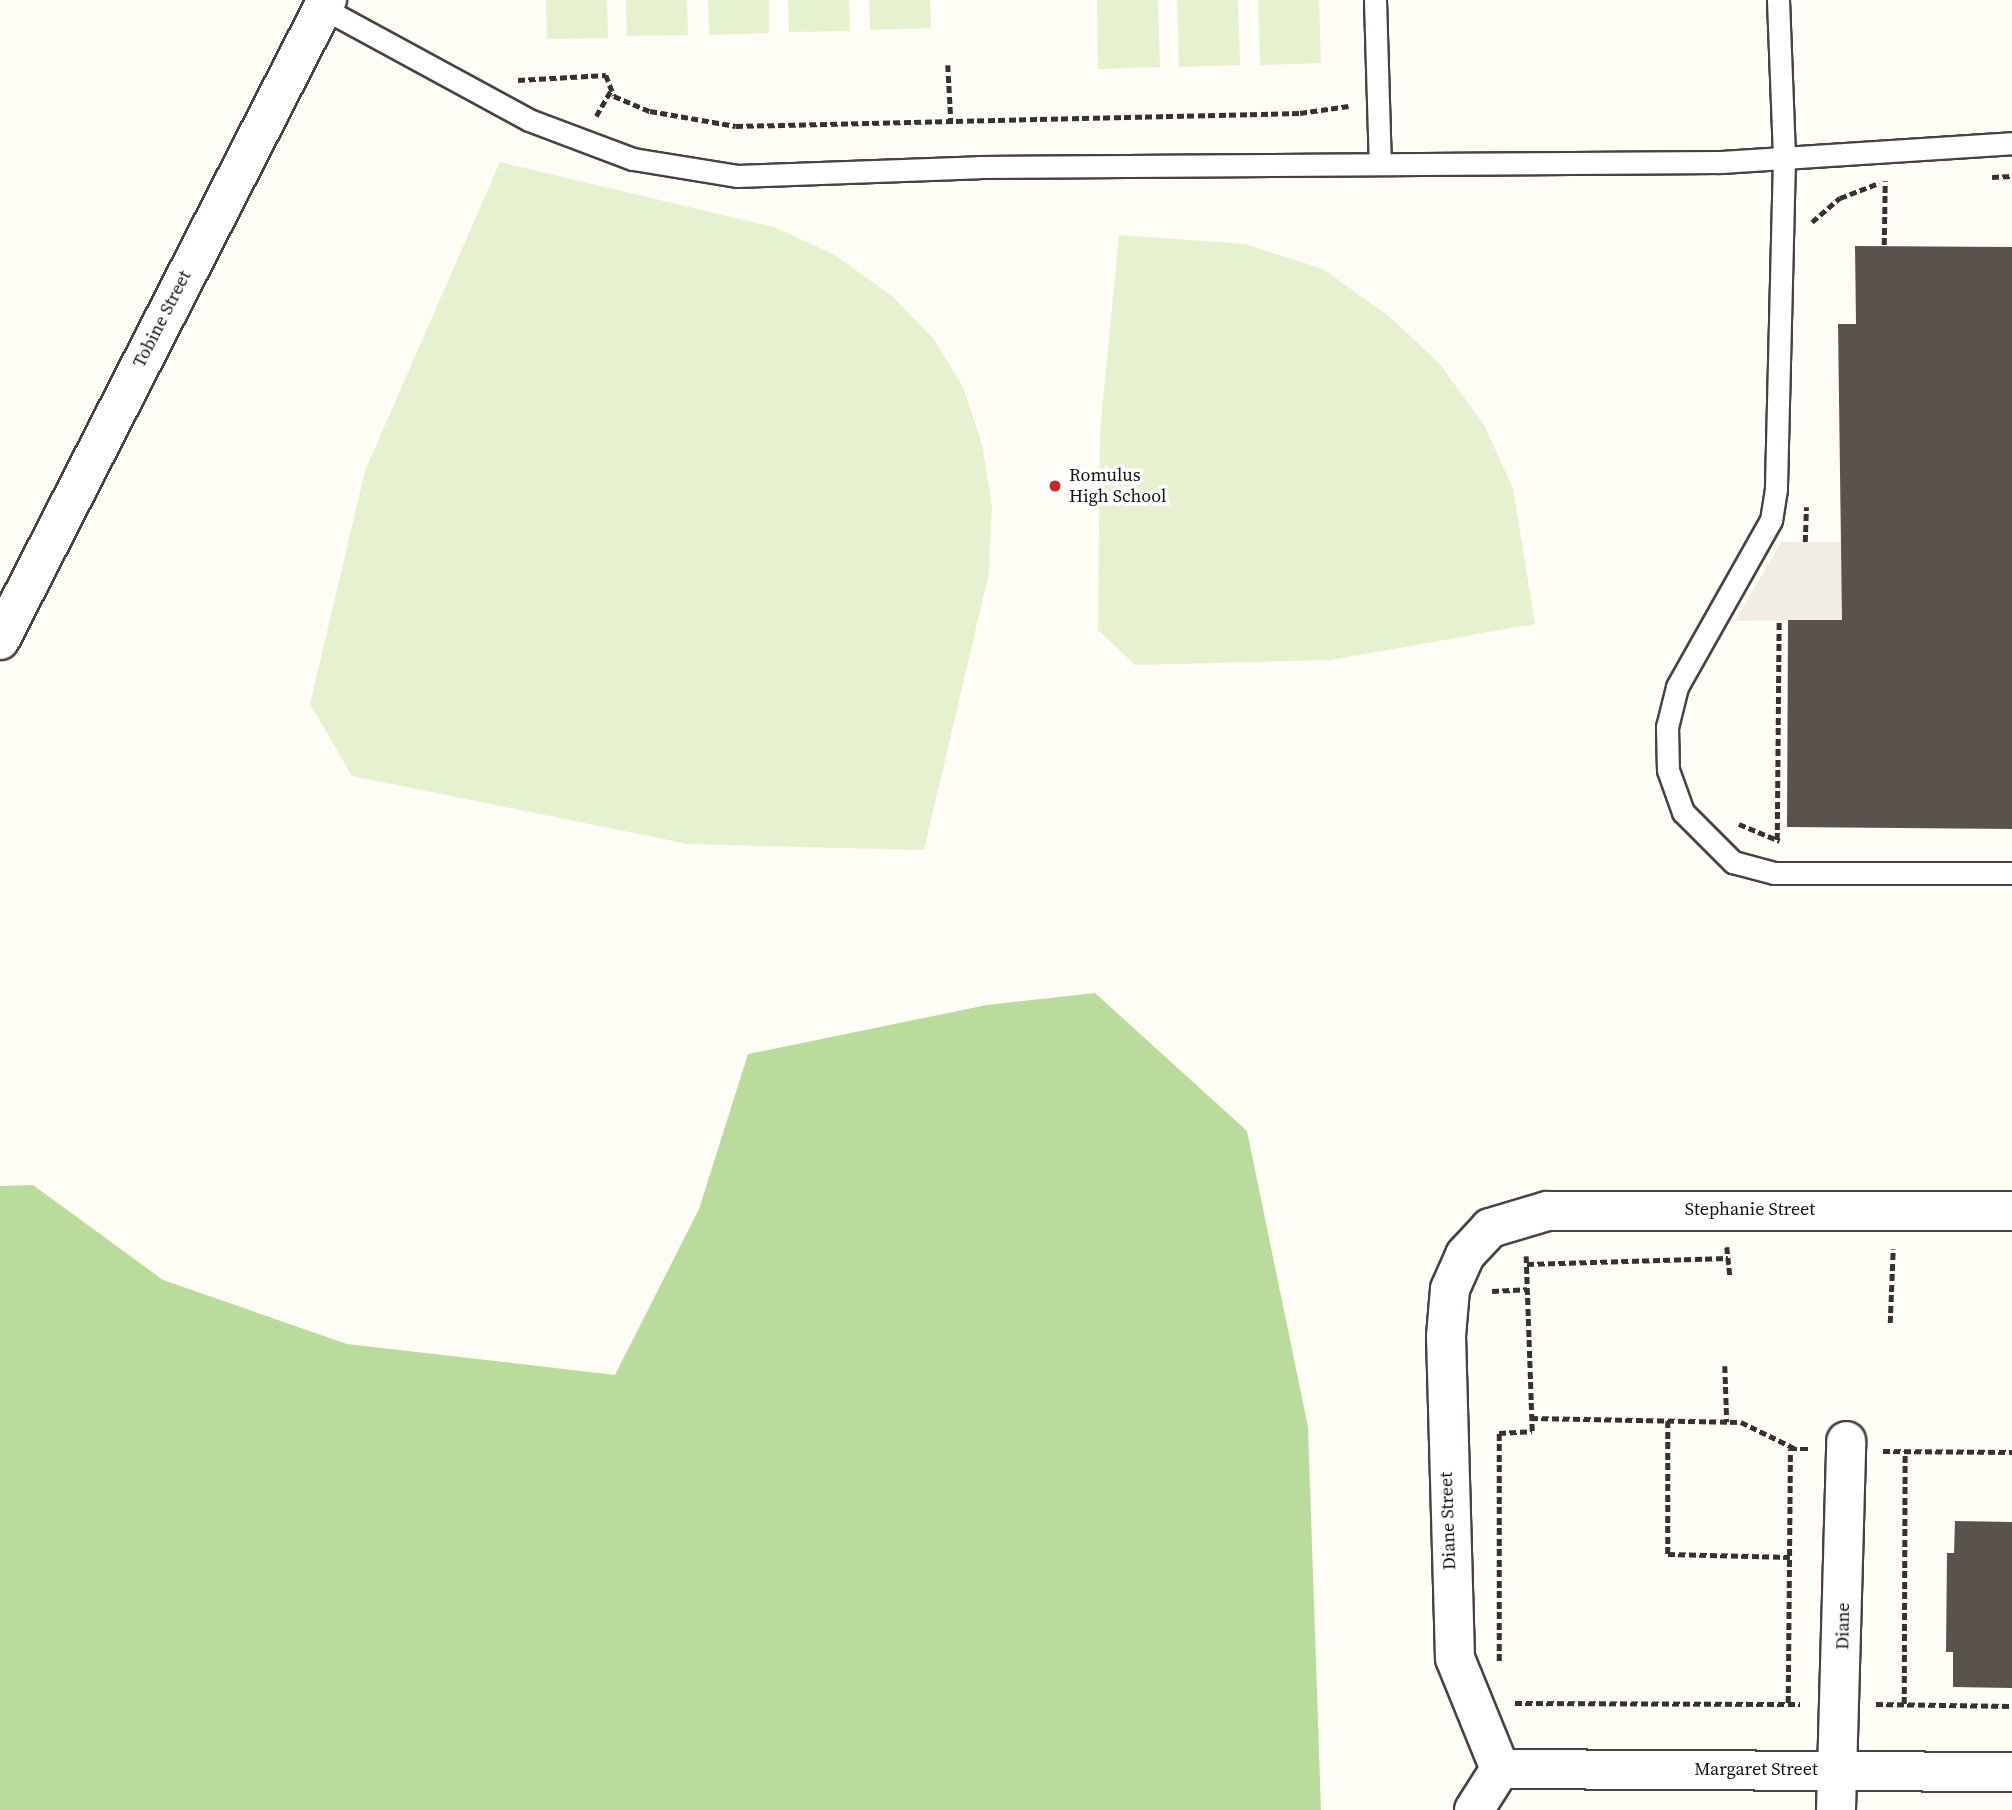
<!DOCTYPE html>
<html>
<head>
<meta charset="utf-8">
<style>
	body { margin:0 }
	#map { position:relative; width:2012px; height:1810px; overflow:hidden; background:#fffdf5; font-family:"Source Serif 4",serif }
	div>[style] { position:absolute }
	.forest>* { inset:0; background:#b9dc9c }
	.pitch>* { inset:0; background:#e6f2cf }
	.plaza>* { inset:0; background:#f1ede2 }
	.building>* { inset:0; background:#5a524d }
	.path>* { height:4.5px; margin-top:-2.25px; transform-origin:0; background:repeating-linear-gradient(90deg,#333 0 7px,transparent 0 10.5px) }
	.roads { filter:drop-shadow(2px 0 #444) drop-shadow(-2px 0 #444) drop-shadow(0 2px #444) drop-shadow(0 -2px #444) }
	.service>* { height:21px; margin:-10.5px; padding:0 10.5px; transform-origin:10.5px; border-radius:10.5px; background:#fff }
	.minor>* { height:38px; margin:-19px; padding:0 19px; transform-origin:19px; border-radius:19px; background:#fff }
	.tertiary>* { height:38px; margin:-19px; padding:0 19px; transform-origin:19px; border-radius:19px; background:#fff }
	.dots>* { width:19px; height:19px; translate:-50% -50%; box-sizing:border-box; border:4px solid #fff; border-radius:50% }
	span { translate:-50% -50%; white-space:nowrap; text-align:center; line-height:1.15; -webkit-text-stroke:7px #fff; paint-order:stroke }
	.street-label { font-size:18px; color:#111 }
	.poi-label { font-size:18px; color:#111 }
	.left { translate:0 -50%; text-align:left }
</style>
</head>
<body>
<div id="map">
	<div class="forest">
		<i style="clip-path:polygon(1095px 993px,1247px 1131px,1308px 1427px,1321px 1810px,0 1810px,0 1186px,33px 1185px,163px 1280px,347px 1344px,615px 1375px,699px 1209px,748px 1054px,987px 1005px)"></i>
	</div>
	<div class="pitch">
		<i style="clip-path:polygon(546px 0,607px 0,608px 38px,547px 39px)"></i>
		<i style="clip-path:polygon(626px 0,687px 0,688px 35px,627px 36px)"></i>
		<i style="clip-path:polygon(708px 0,769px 0,769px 33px,709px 35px)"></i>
		<i style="clip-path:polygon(788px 0,849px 0,850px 31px,789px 32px)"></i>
		<i style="clip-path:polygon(869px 0,930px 0,931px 28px,870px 30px)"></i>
		<i style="clip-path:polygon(1097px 0,1158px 0,1160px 67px,1098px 69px)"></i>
		<i style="clip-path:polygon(1177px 0,1238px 0,1240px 65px,1179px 67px)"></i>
		<i style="clip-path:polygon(1258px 0,1319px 0,1321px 63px,1260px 65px)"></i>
		<i style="clip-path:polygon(500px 162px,774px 227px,835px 255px,892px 296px,934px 339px,963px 387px,982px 444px,992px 506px,989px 573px,924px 850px,688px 844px,352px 776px,310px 704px,365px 471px)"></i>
		<i style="clip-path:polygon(1119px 235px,1245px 244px,1323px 269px,1390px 317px,1439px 363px,1484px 425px,1513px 488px,1535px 624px,1331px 660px,1135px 665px,1098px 630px,1100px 431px)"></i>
	</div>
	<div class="plaza">
		<i style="clip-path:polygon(1781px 542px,1841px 542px,1842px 620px,1735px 621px)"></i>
	</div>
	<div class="building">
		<i style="clip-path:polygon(1855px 246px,2012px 247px,2012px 829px,1787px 827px,1788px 620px,1842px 620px,1838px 324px,1856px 324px)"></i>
		<i style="clip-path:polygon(1955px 1521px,2012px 1522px,2012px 1688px,1953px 1687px,1953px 1652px,1946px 1652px,1947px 1553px,1954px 1553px)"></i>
	</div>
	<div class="path">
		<i style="left:948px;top:65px;width:56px;rotate:86.9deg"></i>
		<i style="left:518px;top:80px;width:88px;rotate:-3.3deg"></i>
		<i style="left:606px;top:75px;width:22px;rotate:69deg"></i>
		<i style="left:614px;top:96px;width:39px;rotate:23deg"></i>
		<i style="left:650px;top:111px;width:87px;rotate:9.9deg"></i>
		<i style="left:736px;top:126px;width:564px;rotate:-1.32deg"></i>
		<i style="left:1300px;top:113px;width:49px;rotate:-8.1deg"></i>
		<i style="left:596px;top:116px;width:30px;rotate:-60deg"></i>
		<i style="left:1992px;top:177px;width:20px;rotate:-3deg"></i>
		<i style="left:1812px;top:222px;width:37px;rotate:-41deg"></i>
		<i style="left:1840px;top:198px;width:42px;rotate:-21deg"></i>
		<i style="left:1884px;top:245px;width:64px;rotate:-89.1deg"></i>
		<i style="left:1805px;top:542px;width:35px;rotate:-88deg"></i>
		<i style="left:1739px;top:824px;width:44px;rotate:22.5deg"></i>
		<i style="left:1777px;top:840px;width:220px;rotate:-89.5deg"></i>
		<i style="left:1727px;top:1247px;width:31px;rotate:84deg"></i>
		<i style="left:1527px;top:1264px;width:201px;rotate:-1.7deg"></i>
		<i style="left:1492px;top:1291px;width:35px;rotate:-3deg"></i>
		<i style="left:1890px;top:1323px;width:74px;rotate:-87.7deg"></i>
		<i style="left:1725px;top:1366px;width:56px;rotate:88deg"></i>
		<i style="left:1531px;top:1418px;width:210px;rotate:1.1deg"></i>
		<i style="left:1741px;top:1422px;width:59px;rotate:26.1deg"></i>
		<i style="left:1668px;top:1421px;width:133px;rotate:90deg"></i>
		<i style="left:1668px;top:1554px;width:122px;rotate:1.4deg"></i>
		<i style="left:1883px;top:1451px;width:129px;rotate:0.4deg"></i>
		<i style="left:1499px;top:1661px;width:228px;rotate:-90deg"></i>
		<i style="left:1499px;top:1433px;width:33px;rotate:-3deg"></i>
		<i style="left:1532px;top:1431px;width:175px;rotate:-92deg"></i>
		<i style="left:1515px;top:1703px;width:285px;rotate:0.2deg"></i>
		<i style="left:1788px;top:1703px;width:254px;rotate:-89.5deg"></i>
		<i style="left:1790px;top:1449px;width:18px"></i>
		<i style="left:1876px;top:1704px;width:136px;rotate:0.8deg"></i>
		<i style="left:1904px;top:1704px;width:253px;rotate:-89.8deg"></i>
	</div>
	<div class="roads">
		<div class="service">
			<i style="left:1375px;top:0;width:164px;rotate:88.3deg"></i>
			<i style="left:1778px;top:0;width:158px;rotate:87.8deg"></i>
			<i style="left:1784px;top:158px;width:331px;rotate:91.4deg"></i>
			<i style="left:1776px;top:489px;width:31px;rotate:99deg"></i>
			<i style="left:1771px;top:520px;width:192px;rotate:119.4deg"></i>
			<i style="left:1677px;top:687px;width:41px;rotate:104deg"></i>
			<i style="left:1667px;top:727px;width:43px;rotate:88.7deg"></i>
			<i style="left:1668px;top:770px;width:45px;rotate:70.3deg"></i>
			<i style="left:1683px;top:812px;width:71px;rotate:45deg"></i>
			<i style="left:1733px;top:862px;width:42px;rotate:15deg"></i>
			<i style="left:1774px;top:873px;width:238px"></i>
			<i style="left:323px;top:8px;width:234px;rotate:28.5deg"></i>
			<i style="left:529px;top:120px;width:111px;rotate:20.6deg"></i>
			<i style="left:633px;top:159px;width:105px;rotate:9.3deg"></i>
			<i style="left:737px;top:176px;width:242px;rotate:-2.1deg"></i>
			<i style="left:979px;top:167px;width:741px;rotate:-0.39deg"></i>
			<i style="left:1720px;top:162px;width:293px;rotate:-3.7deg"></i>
		</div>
		<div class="minor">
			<i style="left:1500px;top:1769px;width:512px;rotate:0.34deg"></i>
			<i style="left:1474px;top:1810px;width:49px;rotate:-57.6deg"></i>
			<i style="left:1500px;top:1769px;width:120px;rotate:-112.1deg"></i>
			<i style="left:1455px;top:1658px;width:322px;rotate:-91.6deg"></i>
			<i style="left:1446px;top:1336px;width:47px;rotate:-85.1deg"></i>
			<i style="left:1450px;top:1289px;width:37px;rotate:-66deg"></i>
			<i style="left:1465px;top:1255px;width:37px;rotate:-47deg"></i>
			<i style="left:1490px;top:1228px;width:59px;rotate:-16.6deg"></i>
			<i style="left:1547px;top:1211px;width:465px"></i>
			<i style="left:1836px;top:1810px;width:369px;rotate:-88.4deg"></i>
		</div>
		<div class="tertiary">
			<i style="left:0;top:640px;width:719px;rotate:-62.94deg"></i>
		</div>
	</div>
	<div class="dots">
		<i style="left:1055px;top:486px;background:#c4262e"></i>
	</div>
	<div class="street-label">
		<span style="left:162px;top:319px;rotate:-63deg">Tobine Street</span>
		<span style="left:1750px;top:1209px">Stephanie Street</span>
		<span style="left:1448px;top:1521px;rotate:-92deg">Diane Street</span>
		<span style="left:1843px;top:1626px;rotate:-89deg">Diane</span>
		<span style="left:1756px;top:1769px">Margaret Street</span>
	</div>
	<div class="poi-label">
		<span class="left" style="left:1069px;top:486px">Romulus<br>High School</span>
	</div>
</div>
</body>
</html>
